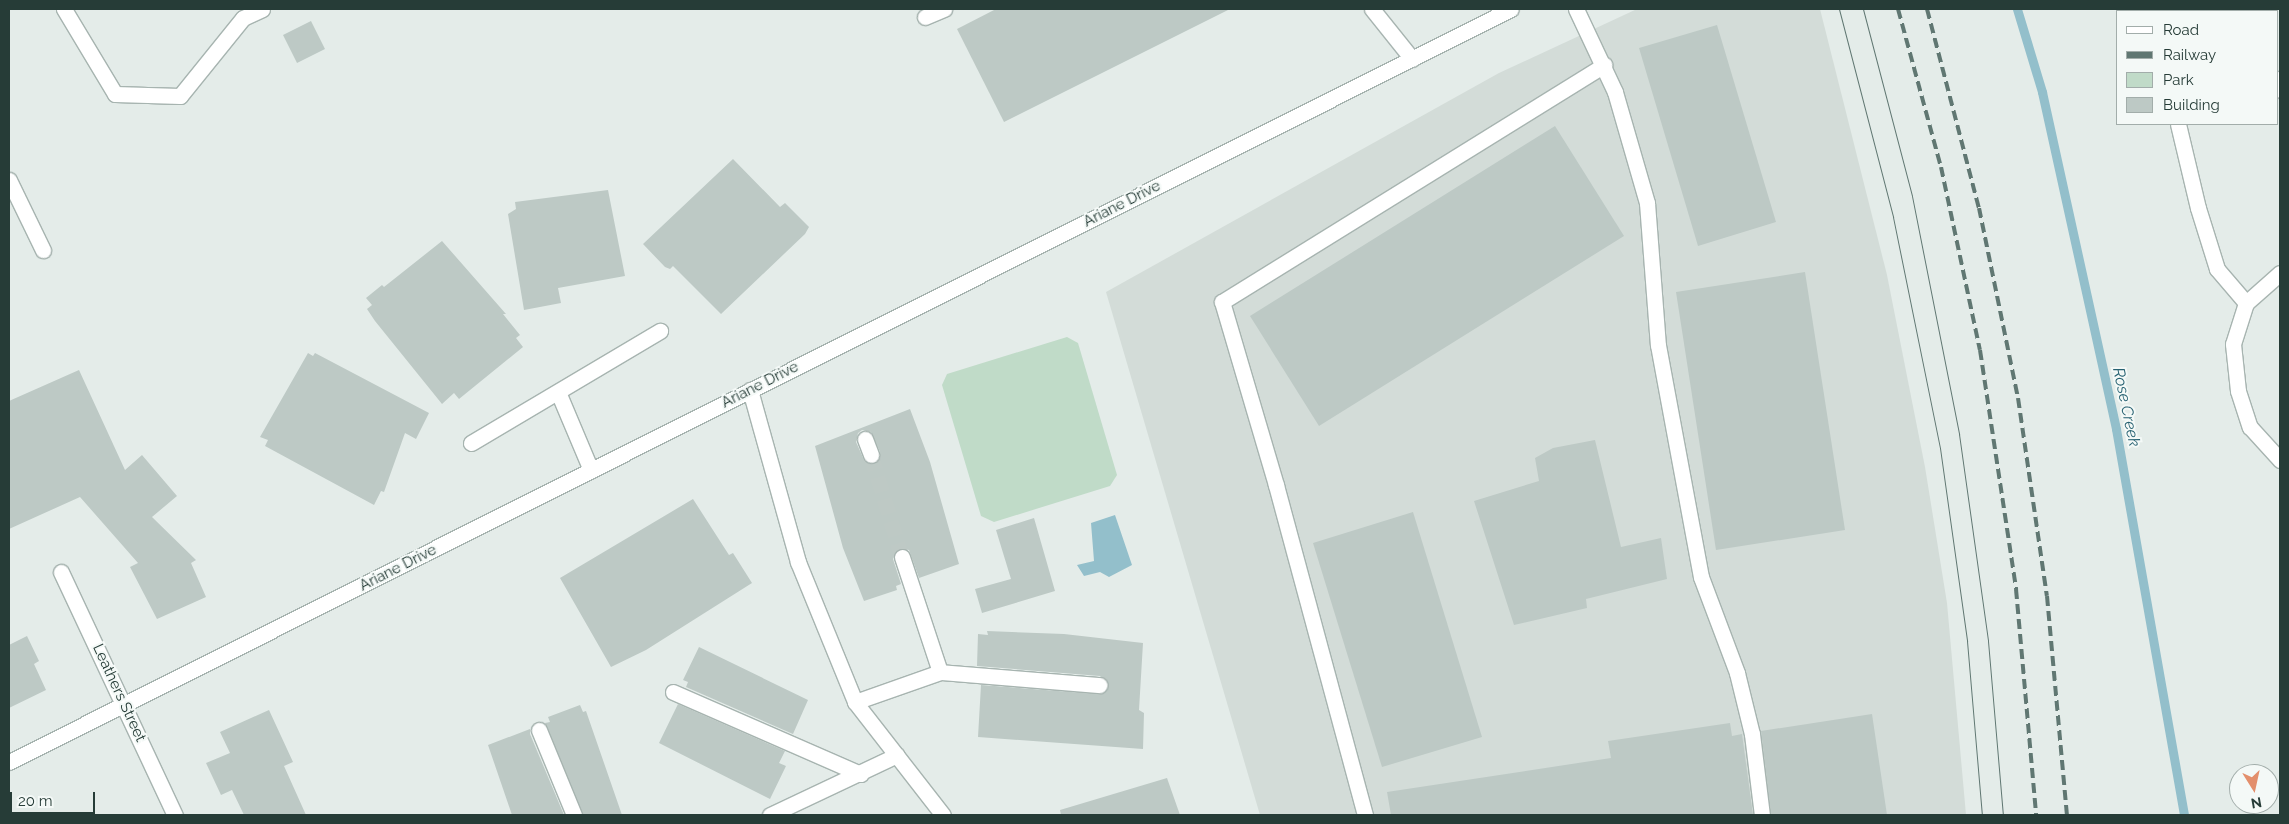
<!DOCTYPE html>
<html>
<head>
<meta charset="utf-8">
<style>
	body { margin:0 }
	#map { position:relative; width:2289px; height:824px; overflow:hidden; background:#e4ece9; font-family:Raleway,sans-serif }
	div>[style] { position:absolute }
	.built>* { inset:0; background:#d3dcd8 }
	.green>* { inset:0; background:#c0dbc8 }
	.water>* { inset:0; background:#93bfcb }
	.stream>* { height:9px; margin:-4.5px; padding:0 4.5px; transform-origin:4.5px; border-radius:4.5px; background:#93bfcb }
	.building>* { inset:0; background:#bdc9c5 }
	.minor-tunnel>* { height:15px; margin-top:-7.5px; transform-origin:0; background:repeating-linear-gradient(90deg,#bec9c5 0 15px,transparent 0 23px) }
	.roads { filter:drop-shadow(1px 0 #a7b4b0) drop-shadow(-1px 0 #a7b4b0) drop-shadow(0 1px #a7b4b0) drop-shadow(0 -1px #a7b4b0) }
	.minor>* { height:15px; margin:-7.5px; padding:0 7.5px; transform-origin:7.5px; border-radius:7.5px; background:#fff }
	.tram>* { height:1px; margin:-0.5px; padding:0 0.5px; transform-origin:0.5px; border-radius:0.5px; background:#607772 }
	.rail>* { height:4px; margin-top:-2px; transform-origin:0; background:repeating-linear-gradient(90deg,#607772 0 10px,transparent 0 15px) }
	span { translate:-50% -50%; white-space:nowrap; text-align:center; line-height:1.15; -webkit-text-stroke:4px #f4f9f7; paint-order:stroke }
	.street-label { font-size:15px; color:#263c37 }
	.water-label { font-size:16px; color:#266171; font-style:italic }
	.frame { position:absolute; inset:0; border:10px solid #263c37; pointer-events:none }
	.legend { position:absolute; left:2116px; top:10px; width:162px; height:115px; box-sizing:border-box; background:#f4f9f7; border:1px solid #a2adaa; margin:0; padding:6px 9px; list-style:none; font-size:15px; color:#263c37 }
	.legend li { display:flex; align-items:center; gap:10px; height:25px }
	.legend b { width:25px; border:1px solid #a2adaa }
	.north { position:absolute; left:2229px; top:764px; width:50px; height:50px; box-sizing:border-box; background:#f4f9f7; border:1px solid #a2adaa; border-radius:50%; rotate:170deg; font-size:14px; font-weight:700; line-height:20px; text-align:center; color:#263c37 }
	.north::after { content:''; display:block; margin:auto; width:18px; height:22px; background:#e38f6c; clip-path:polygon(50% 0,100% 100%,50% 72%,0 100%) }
	.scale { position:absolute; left:10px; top:792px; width:85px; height:22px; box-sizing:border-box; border:2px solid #263c37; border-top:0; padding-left:6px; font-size:15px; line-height:18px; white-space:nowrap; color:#263c37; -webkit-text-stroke:4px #f4f9f7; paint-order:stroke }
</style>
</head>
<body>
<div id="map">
	<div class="built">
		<i style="clip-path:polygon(1637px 9px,1820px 9px,1887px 275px,1925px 467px,1947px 603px,1966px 815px,1260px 815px,1106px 292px,1499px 73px)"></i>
	</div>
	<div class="green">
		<i style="clip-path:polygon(1067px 337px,1078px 343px,1117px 475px,1110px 486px,994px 522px,981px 516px,942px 385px,947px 374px)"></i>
	</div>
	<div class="water">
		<i style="clip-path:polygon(1115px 515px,1132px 565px,1109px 577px,1100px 572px,1084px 576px,1077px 565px,1094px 561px,1091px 523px)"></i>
	</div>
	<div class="stream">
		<i style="left:2017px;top:9px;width:87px;rotate:73.2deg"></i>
		<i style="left:2042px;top:92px;width:345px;rotate:77.6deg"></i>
		<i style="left:2116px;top:429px;width:392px;rotate:80deg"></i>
	</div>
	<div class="building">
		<i style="clip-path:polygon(996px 9px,1230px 9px,1004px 122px,957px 29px)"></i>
		<i style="clip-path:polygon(311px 21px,325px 49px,297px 63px,283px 35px)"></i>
		<i style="clip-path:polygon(1717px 25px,1776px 222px,1698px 246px,1639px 48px)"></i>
		<i style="clip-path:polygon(1555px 126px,1624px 236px,1319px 426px,1250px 316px)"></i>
		<i style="clip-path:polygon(733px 159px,780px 207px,785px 203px,809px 227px,805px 234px,721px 314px,673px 266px,670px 269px,665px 267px,643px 244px)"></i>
		<i style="clip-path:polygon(608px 190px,625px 276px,558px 288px,561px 303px,524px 310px,508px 214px,516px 209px,515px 202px)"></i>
		<i style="clip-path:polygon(442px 241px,506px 314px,503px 314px,520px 335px,516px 338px,523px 347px,459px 399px,454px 393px,442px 404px,375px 321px,367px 309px,372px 305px,366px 298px,382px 285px,384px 287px)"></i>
		<i style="clip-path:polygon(1805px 272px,1845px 530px,1716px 550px,1676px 292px)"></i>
		<i style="clip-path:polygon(308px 353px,313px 356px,315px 353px,429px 413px,416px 439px,405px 433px,384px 492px,381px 491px,374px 505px,265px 446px,268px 440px,260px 437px)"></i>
		<i style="clip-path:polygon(79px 370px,125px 470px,142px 455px,177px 496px,152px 517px,196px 560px,191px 563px,206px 597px,157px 619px,130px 567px,138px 563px,80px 497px,9px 529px,9px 401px)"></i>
		<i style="clip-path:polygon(evenodd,910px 409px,930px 462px,959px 564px,919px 578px,909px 550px,899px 548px,893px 559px,901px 584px,896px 586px,897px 590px,864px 601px,843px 548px,815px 446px,910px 409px,862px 430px,871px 432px,880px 452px,878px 461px,874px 464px,865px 462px,856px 442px,858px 433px,862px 430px)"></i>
		<i style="clip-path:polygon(1595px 440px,1621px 547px,1661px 538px,1667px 579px,1586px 599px,1587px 608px,1514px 625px,1474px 501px,1539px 481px,1535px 458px,1553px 448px)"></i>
		<i style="clip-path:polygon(693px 499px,729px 555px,733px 553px,752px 583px,646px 650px,611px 667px,560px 578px)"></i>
		<i style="clip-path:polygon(1413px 512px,1482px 737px,1382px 767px,1313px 543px)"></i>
		<i style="clip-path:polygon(1034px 518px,1055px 591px,982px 613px,975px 589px,1011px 579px,996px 530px)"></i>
		<i style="clip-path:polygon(987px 631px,1064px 634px,1143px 643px,1139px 710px,1144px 713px,1143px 749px,978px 737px,981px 685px,1098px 694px,1106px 691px,1108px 685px,1100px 676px,977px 666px,978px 634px,988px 635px)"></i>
		<i style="clip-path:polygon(27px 636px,39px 661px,34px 664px,46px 690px,9px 708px,9px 645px)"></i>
		<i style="clip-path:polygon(699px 647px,808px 700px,793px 734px,686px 687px,688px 682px,683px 680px)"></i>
		<i style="clip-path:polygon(678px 704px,785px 751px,779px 763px,786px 766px,770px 799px,659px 743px)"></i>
		<i style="clip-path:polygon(580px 705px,583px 712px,586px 711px,622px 815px,583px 815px,545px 723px,550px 722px,548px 717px)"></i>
		<i style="clip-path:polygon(269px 710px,293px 762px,284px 766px,306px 815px,244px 815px,232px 790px,221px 795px,206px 763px,230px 753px,220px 732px)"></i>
		<i style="clip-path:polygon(1872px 714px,1887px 815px,1771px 815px,1761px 731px)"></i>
		<i style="clip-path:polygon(1730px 723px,1732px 736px,1742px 734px,1753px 815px,1391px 815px,1387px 792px,1611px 758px,1608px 741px)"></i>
		<i style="clip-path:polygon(530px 729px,530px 734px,564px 815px,512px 815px,488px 745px)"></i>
		<i style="clip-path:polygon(1167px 778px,1180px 815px,1061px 815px,1060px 810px)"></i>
	</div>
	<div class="minor-tunnel">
		<i style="left:871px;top:455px;width:107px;rotate:73.1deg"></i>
	</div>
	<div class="roads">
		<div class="minor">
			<i style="left:64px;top:9px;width:99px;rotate:59deg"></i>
			<i style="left:115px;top:94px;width:65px;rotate:1.8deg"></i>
			<i style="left:180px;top:96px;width:100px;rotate:-51.1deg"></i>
			<i style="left:243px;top:18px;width:21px;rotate:-25deg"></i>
			<i style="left:1372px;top:9px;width:64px;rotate:51.3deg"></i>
			<i style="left:1576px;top:9px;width:92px;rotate:64.8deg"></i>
			<i style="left:1615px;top:92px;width:116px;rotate:73.9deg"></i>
			<i style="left:1647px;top:203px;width:142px;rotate:85.6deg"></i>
			<i style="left:1658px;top:345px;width:236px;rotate:79.5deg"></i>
			<i style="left:1701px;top:577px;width:103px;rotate:69.4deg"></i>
			<i style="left:1737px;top:673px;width:63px;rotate:76.2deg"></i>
			<i style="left:1752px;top:734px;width:82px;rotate:83deg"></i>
			<i style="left:2151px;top:9px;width:2px;rotate:90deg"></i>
			<i style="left:2261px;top:9px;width:2px;rotate:63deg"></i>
			<i style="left:925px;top:17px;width:21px;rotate:-23deg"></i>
			<i style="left:2278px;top:79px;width:11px;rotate:80deg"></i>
			<i style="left:2178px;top:124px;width:86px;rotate:76.6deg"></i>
			<i style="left:2198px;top:208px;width:64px;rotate:72.7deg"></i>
			<i style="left:2217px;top:269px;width:45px;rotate:49.5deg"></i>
			<i style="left:9px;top:180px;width:78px;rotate:64.1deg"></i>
			<i style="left:2280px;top:273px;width:45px;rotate:138.6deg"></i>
			<i style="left:2246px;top:303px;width:43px;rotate:107.6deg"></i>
			<i style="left:2233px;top:344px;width:47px;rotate:83.9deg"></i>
			<i style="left:2238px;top:391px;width:38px;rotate:72deg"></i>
			<i style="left:2250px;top:427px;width:45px;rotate:47.7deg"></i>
			<i style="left:750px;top:390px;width:179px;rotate:74.4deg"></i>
			<i style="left:798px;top:562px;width:151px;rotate:67.8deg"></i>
			<i style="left:855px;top:702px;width:143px;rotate:52.1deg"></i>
			<i style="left:558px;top:392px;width:85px;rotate:67.1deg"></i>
			<i style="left:865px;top:439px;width:17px;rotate:69deg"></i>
			<i style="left:471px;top:443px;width:220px;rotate:-30.7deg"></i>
			<i style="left:902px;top:557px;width:121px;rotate:71.7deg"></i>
			<i style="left:61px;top:572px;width:268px;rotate:64.9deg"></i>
			<i style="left:673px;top:692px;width:205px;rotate:23.6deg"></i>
			<i style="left:855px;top:702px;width:90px;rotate:-19.4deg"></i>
			<i style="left:940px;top:672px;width:160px;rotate:4.7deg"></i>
			<i style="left:539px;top:730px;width:92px;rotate:67.6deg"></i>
			<i style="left:9px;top:762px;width:1680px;rotate:-26.63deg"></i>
			<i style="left:770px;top:815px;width:140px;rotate:-25.3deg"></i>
			<i style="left:1365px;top:815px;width:342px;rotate:-105.1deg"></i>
			<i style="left:1276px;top:485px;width:191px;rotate:-106.4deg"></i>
			<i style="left:1222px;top:302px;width:450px;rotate:-31.8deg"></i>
		</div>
	</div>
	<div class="tram">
		<i style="left:1839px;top:9px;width:215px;rotate:75.4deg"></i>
		<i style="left:1893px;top:217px;width:236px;rotate:78.5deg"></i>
		<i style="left:1940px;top:448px;width:195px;rotate:82deg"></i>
		<i style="left:1967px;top:641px;width:175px;rotate:85.1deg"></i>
		<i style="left:1863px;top:9px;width:193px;rotate:75.3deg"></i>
		<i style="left:1912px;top:196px;width:243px;rotate:78.8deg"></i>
		<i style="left:1959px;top:434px;width:209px;rotate:82deg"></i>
		<i style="left:1988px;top:641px;width:175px;rotate:85.1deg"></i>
	</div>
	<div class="rail">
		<i style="left:1898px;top:9px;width:164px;rotate:74.8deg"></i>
		<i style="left:1941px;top:167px;width:187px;rotate:78deg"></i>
		<i style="left:1980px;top:350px;width:242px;rotate:81.4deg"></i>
		<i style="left:2016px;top:589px;width:227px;rotate:84.9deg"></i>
		<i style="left:1927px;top:9px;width:206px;rotate:75.4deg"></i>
		<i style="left:1979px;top:208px;width:194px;rotate:78.4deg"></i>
		<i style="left:2018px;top:398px;width:200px;rotate:81.7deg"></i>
		<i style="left:2047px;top:596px;width:220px;rotate:84.8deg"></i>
	</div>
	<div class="street-label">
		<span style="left:1122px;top:204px;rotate:-27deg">Ariane Drive</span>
		<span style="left:760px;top:385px;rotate:-27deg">Ariane Drive</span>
		<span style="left:398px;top:568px;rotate:-27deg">Ariane Drive</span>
		<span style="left:119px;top:693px;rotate:65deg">Leathers Street</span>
	</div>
	<div class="water-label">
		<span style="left:2126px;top:407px;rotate:78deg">Rose Creek</span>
	</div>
	<div class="frame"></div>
	<ul class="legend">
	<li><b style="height:6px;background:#fff"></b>Road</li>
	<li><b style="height:6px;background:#607772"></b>Railway</li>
	<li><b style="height:14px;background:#c0dbc8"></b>Park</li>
	<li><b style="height:14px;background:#bdc9c5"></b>Building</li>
	</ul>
	<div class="north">N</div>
	<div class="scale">20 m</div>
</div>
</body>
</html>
